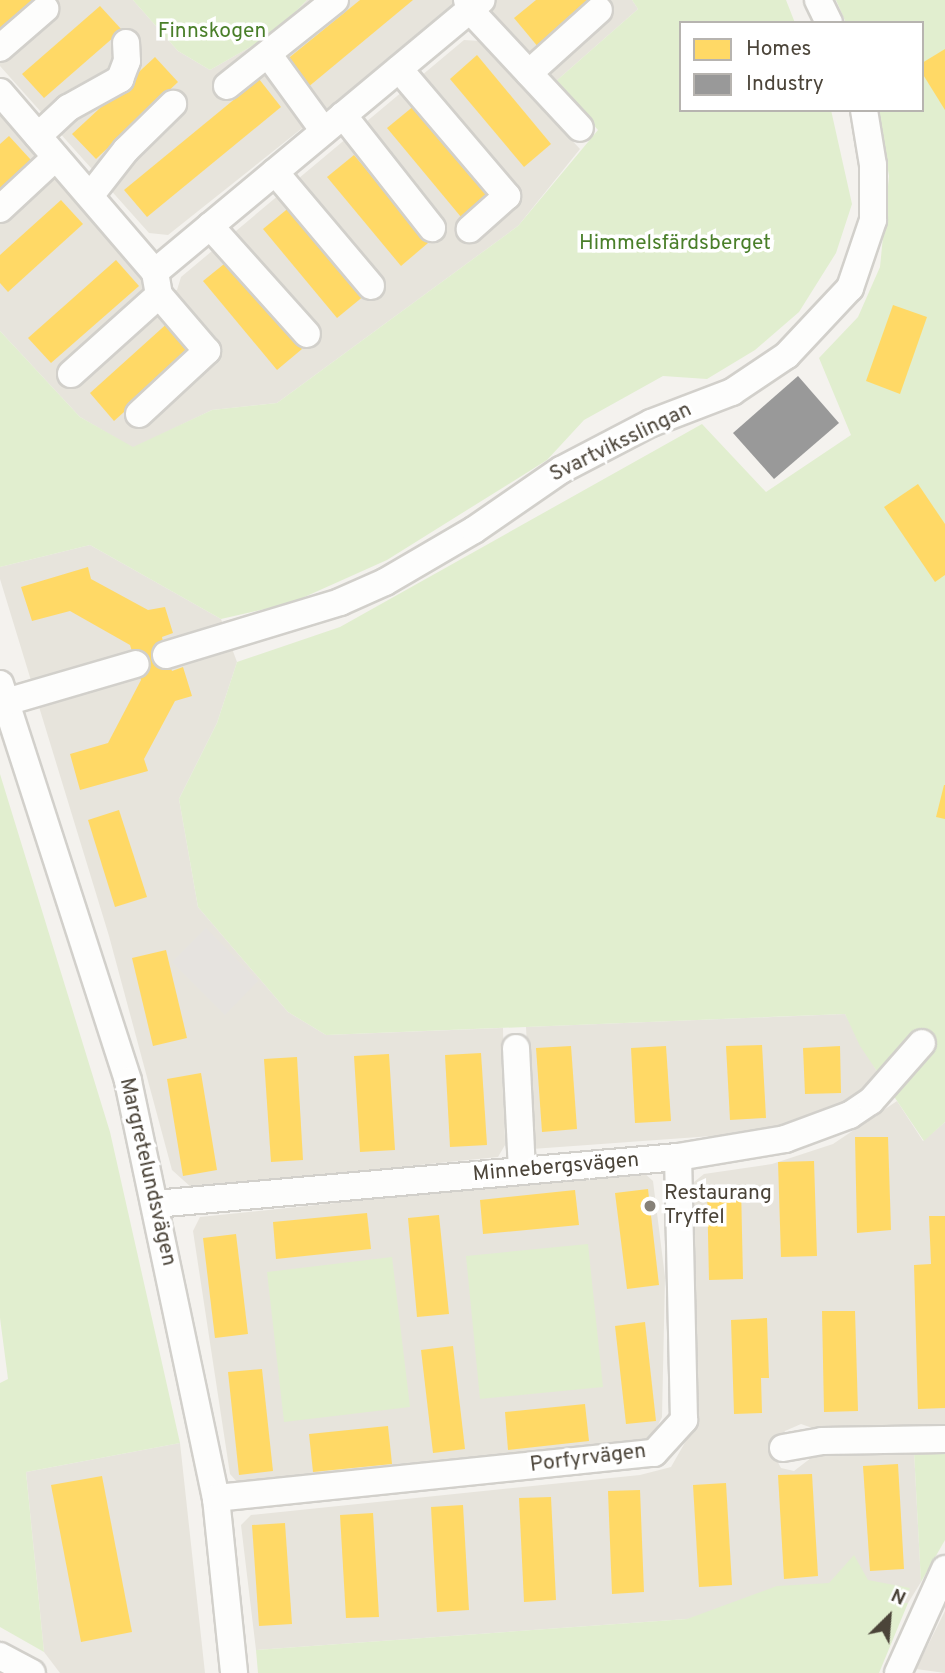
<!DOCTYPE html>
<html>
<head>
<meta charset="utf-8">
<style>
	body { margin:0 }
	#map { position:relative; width:945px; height:1673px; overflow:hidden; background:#f4f2ee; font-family:Overpass,sans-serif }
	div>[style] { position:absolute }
	.residential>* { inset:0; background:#e7e4dc }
	.green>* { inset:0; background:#e1eecf }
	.parking>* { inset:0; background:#e6e3df }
	.homes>* { inset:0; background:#ffd966 }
	.industry>* { inset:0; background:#999 }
	.roads { filter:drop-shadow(2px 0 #d2d0cb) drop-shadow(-2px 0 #d2d0cb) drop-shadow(0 2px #d2d0cb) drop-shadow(0 -2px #d2d0cb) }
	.street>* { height:26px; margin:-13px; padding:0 13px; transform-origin:13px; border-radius:13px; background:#fdfdfc }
	.dots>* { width:19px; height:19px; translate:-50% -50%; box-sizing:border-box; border:4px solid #fff; border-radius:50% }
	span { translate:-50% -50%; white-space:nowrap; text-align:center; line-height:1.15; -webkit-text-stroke:7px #fff; paint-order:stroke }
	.park-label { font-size:21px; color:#4a7f2a }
	.street-label { font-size:21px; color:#4b4439 }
	.poi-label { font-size:21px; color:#4b4439 }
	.left { translate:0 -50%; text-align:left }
	.legend { position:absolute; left:679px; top:21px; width:245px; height:91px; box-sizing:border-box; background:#fff; border:2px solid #b7b4b0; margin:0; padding:9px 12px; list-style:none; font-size:21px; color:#4b4439 }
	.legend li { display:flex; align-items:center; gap:14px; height:35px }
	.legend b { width:35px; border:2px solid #b7b4b0 }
	.north { position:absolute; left:854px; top:1582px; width:70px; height:70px; -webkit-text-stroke:5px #fff; paint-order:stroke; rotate:25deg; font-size:19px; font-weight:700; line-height:28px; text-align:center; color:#4b4439 }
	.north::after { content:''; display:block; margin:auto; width:24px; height:32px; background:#4b4439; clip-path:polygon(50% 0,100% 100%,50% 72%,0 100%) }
</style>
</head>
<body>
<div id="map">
	<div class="residential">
		<i style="clip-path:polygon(0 0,133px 0,178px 51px,210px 70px,275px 33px,307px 0,456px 0,453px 8px,168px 235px,149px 233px,0 66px)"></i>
		<i style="clip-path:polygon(482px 0,632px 0,638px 9px,555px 82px)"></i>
		<i style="clip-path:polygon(464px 40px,480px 41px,580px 149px,518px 226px,277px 403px,212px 410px,133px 448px,80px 417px,0 331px,0 110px,158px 289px,177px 290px,181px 277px)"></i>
		<i style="clip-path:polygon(90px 545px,221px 619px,237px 662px,217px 723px,179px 799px,198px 907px,288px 1012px,326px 1035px,503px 1028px,505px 1145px,498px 1157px,192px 1188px,172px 1170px,109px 936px,0 579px,0 567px)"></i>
		<i style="clip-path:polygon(845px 1014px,879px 1075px,848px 1105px,782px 1131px,532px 1149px,526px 1027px)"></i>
		<i style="clip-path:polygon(897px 1101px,923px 1141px,945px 1122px,945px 1428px,821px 1431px,801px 1424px,785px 1431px,774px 1455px,781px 1468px,794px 1471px,820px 1451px,914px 1451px,921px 1582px,908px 1603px,256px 1650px,241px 1525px,251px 1515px,640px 1475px,671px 1467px,691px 1432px,695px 1401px,694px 1182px,704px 1174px,772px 1164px,833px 1144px)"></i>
		<i style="clip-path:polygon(642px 1171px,653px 1181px,665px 1277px,662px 1417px,651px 1439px,238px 1483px,230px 1474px,193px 1231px,200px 1217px)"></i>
		<i style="clip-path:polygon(180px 1443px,205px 1673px,60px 1673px,44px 1652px,26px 1472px)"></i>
		<i style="clip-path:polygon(945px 1611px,945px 1673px,916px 1669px)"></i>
	</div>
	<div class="green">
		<i style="clip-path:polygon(133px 0,307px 0,275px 33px,210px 70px,178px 51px)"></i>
		<i style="clip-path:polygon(632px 0,786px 0,795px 23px,681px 23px,681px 110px,831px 110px,852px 204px,836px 253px,799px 312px,755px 350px,707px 379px,663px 376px,584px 420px,547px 460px,387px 560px,291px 603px,221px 619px,90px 545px,0 567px,0 331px,80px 417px,133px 447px,212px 410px,277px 403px,518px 226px,598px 130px,555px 82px,638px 9px)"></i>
		<i style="clip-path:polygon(836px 0,945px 0,945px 1122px,924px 1141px,860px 1046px,845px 1014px,326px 1035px,288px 1012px,198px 907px,179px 799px,217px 723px,237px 662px,340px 627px,702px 424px,766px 492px,851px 435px,819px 358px,858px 317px,880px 267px,889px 176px,878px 110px,922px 110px,922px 23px,846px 23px)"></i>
		<i style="clip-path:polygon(0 774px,110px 1132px,180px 1443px,26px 1472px,44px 1652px,0 1627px,0 1383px,8px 1379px,0 1318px)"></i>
		<i style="clip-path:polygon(588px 1244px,603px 1387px,480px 1399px,466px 1256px)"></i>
		<i style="clip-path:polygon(392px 1257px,410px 1407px,284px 1422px,267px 1272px)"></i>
		<i style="clip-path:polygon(914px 1451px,945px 1452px,945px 1540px,921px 1582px)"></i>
		<i style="clip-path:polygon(854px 1555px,868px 1580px,910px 1588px,903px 1603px,908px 1603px,879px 1673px,258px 1673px,256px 1650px,687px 1619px,777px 1586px,829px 1583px)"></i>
	</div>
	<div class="parking">
		<i style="clip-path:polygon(206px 928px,258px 981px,225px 1015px,172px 962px)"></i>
	</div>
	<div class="homes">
		<i style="clip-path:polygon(0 0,38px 0,0 35px)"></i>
		<i style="clip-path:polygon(360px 0,413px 0,307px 88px,285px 61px)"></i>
		<i style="clip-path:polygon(536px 0,592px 0,539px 48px,514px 18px)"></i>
		<i style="clip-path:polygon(100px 6px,122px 30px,44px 98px,22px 74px)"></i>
		<i style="clip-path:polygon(945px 49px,945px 110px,922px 73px,922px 63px)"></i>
		<i style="clip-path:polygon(477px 55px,551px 144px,524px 167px,450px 79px)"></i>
		<i style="clip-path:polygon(155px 57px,178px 82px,96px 159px,72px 134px)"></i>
		<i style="clip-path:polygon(259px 79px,281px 107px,147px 217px,124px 190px)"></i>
		<i style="clip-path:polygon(415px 105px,489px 194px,461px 217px,387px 128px)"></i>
		<i style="clip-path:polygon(9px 136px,31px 160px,0 189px,0 144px)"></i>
		<i style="clip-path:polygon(354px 155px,428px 243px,401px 266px,327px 177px)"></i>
		<i style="clip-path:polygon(61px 200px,83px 224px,8px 292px,0 283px,0 255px)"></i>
		<i style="clip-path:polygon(291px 206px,365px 295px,337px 318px,263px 229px)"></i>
		<i style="clip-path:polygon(116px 260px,139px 286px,51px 363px,28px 338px)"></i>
		<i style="clip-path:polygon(229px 260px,302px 349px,277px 370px,203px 281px)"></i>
		<i style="clip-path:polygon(893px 305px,927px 317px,900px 394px,866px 381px)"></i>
		<i style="clip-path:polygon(171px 320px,196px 347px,114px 421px,90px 393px)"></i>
		<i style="clip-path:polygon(918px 484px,945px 524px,945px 575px,935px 582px,884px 507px)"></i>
		<i style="clip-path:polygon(88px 567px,91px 579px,148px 610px,165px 607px,173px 633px,162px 637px,166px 655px,172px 671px,183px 667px,192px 696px,175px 701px,144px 759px,148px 771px,80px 790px,70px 754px,108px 743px,141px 680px,130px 645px,70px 611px,32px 621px,21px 587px)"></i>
		<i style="clip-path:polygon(944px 785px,945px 785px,945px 819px,936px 817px)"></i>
		<i style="clip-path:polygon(119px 810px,147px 897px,115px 907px,88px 820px)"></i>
		<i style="clip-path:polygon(166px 950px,187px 1038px,153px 1046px,132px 958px)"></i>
		<i style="clip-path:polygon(762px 1045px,766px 1118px,730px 1120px,726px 1046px)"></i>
		<i style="clip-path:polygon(571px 1046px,577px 1129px,542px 1132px,536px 1048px)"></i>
		<i style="clip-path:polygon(666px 1046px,671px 1121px,635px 1123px,631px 1048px)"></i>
		<i style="clip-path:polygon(840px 1046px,841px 1093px,805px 1094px,803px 1048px)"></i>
		<i style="clip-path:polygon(481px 1053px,487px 1145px,450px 1147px,445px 1055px)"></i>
		<i style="clip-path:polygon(389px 1054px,395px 1150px,360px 1152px,354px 1056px)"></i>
		<i style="clip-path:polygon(297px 1057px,303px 1160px,271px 1162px,264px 1059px)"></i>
		<i style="clip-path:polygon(201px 1073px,217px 1170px,183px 1176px,167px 1079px)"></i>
		<i style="clip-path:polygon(855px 1137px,888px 1137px,891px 1230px,857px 1233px)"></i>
		<i style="clip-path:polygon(814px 1161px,817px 1256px,781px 1257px,778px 1162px)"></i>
		<i style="clip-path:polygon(741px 1186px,743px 1279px,709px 1280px,707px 1187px)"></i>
		<i style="clip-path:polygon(648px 1189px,659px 1285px,627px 1289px,615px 1193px)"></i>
		<i style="clip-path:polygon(575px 1190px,579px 1225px,483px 1234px,480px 1200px)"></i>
		<i style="clip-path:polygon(367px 1213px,371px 1249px,276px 1259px,273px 1222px)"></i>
		<i style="clip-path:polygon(439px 1215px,449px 1314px,417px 1317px,408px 1218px)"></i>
		<i style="clip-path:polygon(929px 1216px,945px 1216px,945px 1408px,918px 1409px,914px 1265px,931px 1264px)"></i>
		<i style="clip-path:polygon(236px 1234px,248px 1334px,215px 1338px,203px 1238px)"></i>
		<i style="clip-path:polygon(822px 1311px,855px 1311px,858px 1411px,824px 1412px)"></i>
		<i style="clip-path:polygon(767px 1318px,769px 1378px,761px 1378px,762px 1413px,734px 1414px,731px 1320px)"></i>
		<i style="clip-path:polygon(645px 1322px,656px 1421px,626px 1424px,615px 1326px)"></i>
		<i style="clip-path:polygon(453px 1346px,465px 1449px,433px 1453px,421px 1350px)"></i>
		<i style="clip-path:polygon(262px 1369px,273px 1471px,239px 1475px,228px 1372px)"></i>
		<i style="clip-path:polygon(585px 1404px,589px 1441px,508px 1450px,505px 1412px)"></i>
		<i style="clip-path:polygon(388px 1426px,392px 1464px,313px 1472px,309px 1434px)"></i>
		<i style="clip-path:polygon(898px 1464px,904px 1569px,870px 1571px,863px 1466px)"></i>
		<i style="clip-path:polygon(812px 1474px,818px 1576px,784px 1579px,778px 1475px)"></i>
		<i style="clip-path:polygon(102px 1476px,132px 1632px,81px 1642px,51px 1485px)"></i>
		<i style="clip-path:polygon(726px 1483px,732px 1585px,699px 1587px,693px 1485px)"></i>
		<i style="clip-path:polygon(640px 1490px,644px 1592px,612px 1594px,608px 1491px)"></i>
		<i style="clip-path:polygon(551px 1497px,556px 1600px,524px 1602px,519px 1498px)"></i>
		<i style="clip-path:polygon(463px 1505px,469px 1610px,437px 1612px,431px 1507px)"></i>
		<i style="clip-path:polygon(373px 1513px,379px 1617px,346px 1618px,340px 1515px)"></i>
		<i style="clip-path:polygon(285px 1523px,292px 1624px,259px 1626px,252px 1525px)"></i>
	</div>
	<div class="industry">
		<i style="clip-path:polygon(798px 376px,839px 423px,774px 479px,733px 433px)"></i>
	</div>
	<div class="roads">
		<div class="street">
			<i style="left:467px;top:0;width:10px;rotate:73deg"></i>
			<i style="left:470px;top:10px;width:161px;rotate:47deg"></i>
			<i style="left:818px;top:0;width:25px;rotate:64deg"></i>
			<i style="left:0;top:48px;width:60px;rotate:-40.9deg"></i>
			<i style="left:268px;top:54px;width:95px;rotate:54deg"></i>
			<i style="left:399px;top:69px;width:167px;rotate:49.6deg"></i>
			<i style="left:507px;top:196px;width:50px;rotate:138.3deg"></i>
			<i style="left:529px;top:73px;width:94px;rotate:-42deg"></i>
			<i style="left:227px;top:86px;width:138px;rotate:-38.5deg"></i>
			<i style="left:0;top:92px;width:238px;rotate:49.3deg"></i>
			<i style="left:155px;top:272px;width:425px;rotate:-39.8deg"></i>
			<i style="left:343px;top:115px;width:144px;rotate:51.8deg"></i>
			<i style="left:38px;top:136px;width:41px;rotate:-43deg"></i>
			<i style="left:68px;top:108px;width:60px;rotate:-29.1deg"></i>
			<i style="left:120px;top:79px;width:19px;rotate:-69deg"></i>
			<i style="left:127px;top:61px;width:18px;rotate:-93deg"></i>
			<i style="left:275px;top:172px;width:149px;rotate:49.9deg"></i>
			<i style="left:90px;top:196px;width:58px;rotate:-52deg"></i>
			<i style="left:126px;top:150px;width:66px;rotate:-44.4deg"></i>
			<i style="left:0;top:209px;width:76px;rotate:-42.9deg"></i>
			<i style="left:210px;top:226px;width:145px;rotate:48.1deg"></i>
			<i style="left:71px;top:374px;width:118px;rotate:-41.9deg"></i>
			<i style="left:139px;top:414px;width:93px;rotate:-42.8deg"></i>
			<i style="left:207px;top:351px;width:74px;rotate:-130.6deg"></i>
			<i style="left:159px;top:295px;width:23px;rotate:-100deg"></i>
			<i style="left:166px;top:655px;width:182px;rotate:-16.9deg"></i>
			<i style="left:340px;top:602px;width:49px;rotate:-24deg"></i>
			<i style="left:385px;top:582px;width:103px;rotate:-30.3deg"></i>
			<i style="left:474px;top:530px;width:106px;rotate:-34.6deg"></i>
			<i style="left:561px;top:470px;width:102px;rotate:-27.6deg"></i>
			<i style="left:651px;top:423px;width:87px;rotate:-20.9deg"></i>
			<i style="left:732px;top:392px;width:66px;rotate:-33.9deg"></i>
			<i style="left:787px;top:355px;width:92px;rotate:-46.8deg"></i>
			<i style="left:850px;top:288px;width:72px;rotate:-71.3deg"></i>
			<i style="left:873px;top:220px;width:55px;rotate:-90deg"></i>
			<i style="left:873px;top:165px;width:56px;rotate:-99.3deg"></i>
			<i style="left:0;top:684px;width:417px;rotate:72.1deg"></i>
			<i style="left:128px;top:1081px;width:426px;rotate:78.1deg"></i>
			<i style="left:216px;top:1498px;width:176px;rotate:84.1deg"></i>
			<i style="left:6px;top:702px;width:135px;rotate:-16.3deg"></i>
			<i style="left:516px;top:1048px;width:123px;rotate:87.2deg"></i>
			<i style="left:155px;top:1204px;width:525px;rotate:-5.14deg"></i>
			<i style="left:678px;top:1157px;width:109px;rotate:-9.5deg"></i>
			<i style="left:785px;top:1139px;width:69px;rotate:-20.3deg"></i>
			<i style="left:850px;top:1115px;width:25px;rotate:-34deg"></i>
			<i style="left:871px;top:1101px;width:77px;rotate:-48.7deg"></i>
			<i style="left:783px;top:1448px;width:40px;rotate:-10deg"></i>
			<i style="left:822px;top:1441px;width:123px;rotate:-0.9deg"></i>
			<i style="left:216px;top:1498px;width:440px;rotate:-5.9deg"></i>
			<i style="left:654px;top:1453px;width:45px;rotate:-47.7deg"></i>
			<i style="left:684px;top:1420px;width:263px;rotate:-91.3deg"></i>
			<i style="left:0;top:1656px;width:36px;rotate:28deg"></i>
			<i style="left:898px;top:1673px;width:114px;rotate:-65.7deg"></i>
		</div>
	</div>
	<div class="dots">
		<i style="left:650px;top:1206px;background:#868178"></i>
	</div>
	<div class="park-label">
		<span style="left:212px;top:32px">Finnskogen</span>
		<span style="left:675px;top:244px">Himmelsfärdsberget</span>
	</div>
	<div class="street-label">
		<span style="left:621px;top:443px;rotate:-26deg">Svartviksslingan</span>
		<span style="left:556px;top:1168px;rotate:-5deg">Minnebergsvägen</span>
		<span style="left:147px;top:1172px;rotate:77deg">Margretelundsvägen</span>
		<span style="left:588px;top:1459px;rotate:-7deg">Porfyrvägen</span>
	</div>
	<div class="poi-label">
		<span class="left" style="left:664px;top:1206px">Restaurang<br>Tryffel</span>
	</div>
	<ul class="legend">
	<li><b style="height:19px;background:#ffd966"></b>Homes</li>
	<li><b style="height:19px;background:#999"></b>Industry</li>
	</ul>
	<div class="north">N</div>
</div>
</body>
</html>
